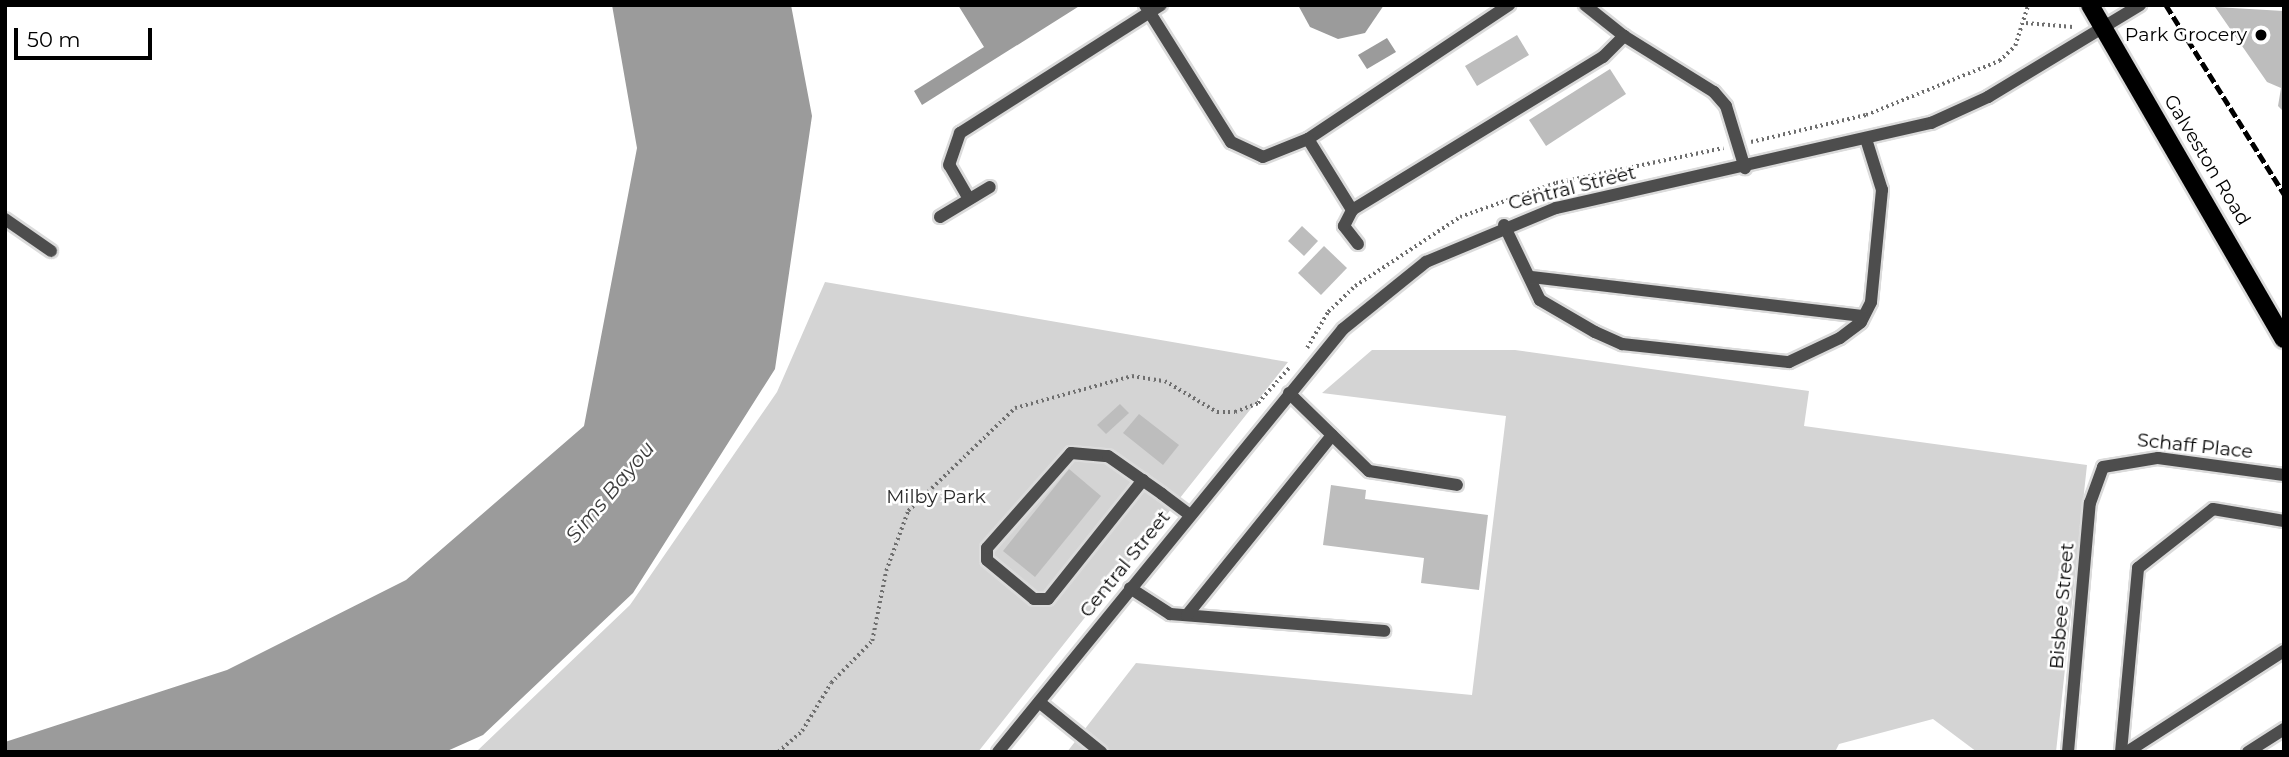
<!DOCTYPE html>
<html>
<head>
<meta charset="utf-8">
<style>
	body { margin:0 }
	#map { position:relative; width:2289px; height:757px; overflow:hidden; background:#fff; font-family:Montserrat,sans-serif }
	div>[style] { position:absolute }
	.green>* { inset:0; background:#d4d4d4 }
	.water>* { inset:0; background:#9b9b9b }
	.building>* { inset:0; background:#bdbdbd }
	.path>* { height:3.5px; margin-top:-1.75px; transform-origin:0; background:repeating-linear-gradient(90deg,#6f6f6f 0 2px,transparent 0 5.5px) }
	.roads { filter:drop-shadow(2px 0 #dbdbdb) drop-shadow(-2px 0 #dbdbdb) drop-shadow(0 2px #dbdbdb) drop-shadow(0 -2px #dbdbdb) }
	.minor>* { height:12px; margin:-6px; padding:0 6px; transform-origin:6px; border-radius:6px; background:#4d4d4d }
	.major>* { height:18px; margin:-9px; padding:0 9px; transform-origin:9px; border-radius:9px; background:#000 }
	.rail>* { height:5px; margin-top:-2.5px; transform-origin:0; background:repeating-linear-gradient(90deg,#000 0 10px,transparent 0 13.5px) }
	.dots>* { width:19px; height:19px; translate:-50% -50%; box-sizing:border-box; border:4px solid #fff; border-radius:50% }
	span { translate:-50% -50%; white-space:nowrap; text-align:center; line-height:1.15; -webkit-text-stroke:5px #fff; paint-order:stroke }
	.poi-label { font-size:19px; color:#000 }
	.right { translate:-100% -50%; text-align:right }
	.street-label { font-size:19px; color:#000 }
	.park-label { font-size:19px; color:#2b2b2b }
	.water-label { font-size:21px; color:#3c3c3c; font-style:italic }
	.frame { position:absolute; inset:0; border:7px solid #000; pointer-events:none }
	.scale { position:absolute; left:14px; top:28px; width:138px; height:32px; box-sizing:border-box; border:4px solid #000; border-top:0; padding-left:9px; font-size:21px; line-height:24px; white-space:nowrap; color:#000; -webkit-text-stroke:5px #fff; paint-order:stroke }
</style>
</head>
<body>
<div id="map">
	<div class="green">
		<i style="clip-path:polygon(825px 282px,1288px 362px,978px 752px,476px 752px,630px 605px,777px 392px)"></i>
		<i style="clip-path:polygon(1372px 350px,1515px 350px,1809px 391px,1804px 426px,2087px 465px,2056px 752px,1977px 752px,1933px 719px,1839px 744px,1835px 752px,1067px 752px,1136px 663px,1472px 695px,1506px 416px,1322px 393px)"></i>
	</div>
	<div class="water">
		<i style="clip-path:polygon(612px 5px,791px 5px,812px 116px,775px 369px,633px 593px,483px 735px,445px 752px,5px 752px,5px 742px,227px 670px,406px 580px,584px 426px,637px 148px)"></i>
		<i style="clip-path:polygon(958px 5px,1081px 5px,922px 105px,914px 91px,984px 47px)"></i>
		<i style="clip-path:polygon(1298px 5px,1384px 5px,1365px 33px,1338px 39px,1310px 27px)"></i>
		<i style="clip-path:polygon(1387px 38px,1396px 52px,1367px 69px,1358px 55px)"></i>
	</div>
	<div class="building">
		<i style="clip-path:polygon(2215px 7px,2284px 11px,2284px 112px,2278px 106px,2281px 88px,2267px 82px)"></i>
		<i style="clip-path:polygon(1517px 35px,1529px 55px,1477px 86px,1465px 66px)"></i>
		<i style="clip-path:polygon(1610px 69px,1626px 94px,1546px 146px,1529px 120px)"></i>
		<i style="clip-path:polygon(1302px 226px,1318px 241px,1304px 256px,1288px 241px)"></i>
		<i style="clip-path:polygon(1324px 246px,1347px 268px,1321px 295px,1298px 273px)"></i>
		<i style="clip-path:polygon(1120px 404px,1129px 413px,1106px 434px,1097px 425px)"></i>
		<i style="clip-path:polygon(1139px 414px,1179px 445px,1163px 465px,1123px 433px)"></i>
		<i style="clip-path:polygon(1069px 469px,1101px 496px,1035px 577px,1003px 551px)"></i>
		<i style="clip-path:polygon(1331px 485px,1366px 490px,1365px 499px,1488px 515px,1479px 590px,1421px 583px,1424px 558px,1323px 545px)"></i>
	</div>
	<div class="path">
		<i style="left:2026px;top:23px;width:47px;rotate:4.9deg"></i>
		<i style="left:1751px;top:142px;width:118px;rotate:-13.2deg"></i>
		<i style="left:1866px;top:115px;width:144px;rotate:-22.1deg"></i>
		<i style="left:1999px;top:61px;width:22px;rotate:-43deg"></i>
		<i style="left:2015px;top:46px;width:43px;rotate:-72.4deg"></i>
		<i style="left:1307px;top:348px;width:42px;rotate:-59.7deg"></i>
		<i style="left:1328px;top:312px;width:37px;rotate:-44deg"></i>
		<i style="left:1355px;top:286px;width:126px;rotate:-33.3deg"></i>
		<i style="left:1460px;top:217px;width:102px;rotate:-19.5deg"></i>
		<i style="left:1556px;top:183px;width:171px;rotate:-11.8deg"></i>
		<i style="left:778px;top:752px;width:32px;rotate:-41deg"></i>
		<i style="left:802px;top:731px;width:56px;rotate:-58.9deg"></i>
		<i style="left:831px;top:683px;width:59px;rotate:-45.7deg"></i>
		<i style="left:872px;top:641px;width:71px;rotate:-78.7deg"></i>
		<i style="left:886px;top:571px;width:64px;rotate:-69.9deg"></i>
		<i style="left:908px;top:511px;width:149px;rotate:-43.9deg"></i>
		<i style="left:1015px;top:408px;width:121px;rotate:-15.3deg"></i>
		<i style="left:1132px;top:376px;width:33px;rotate:9deg"></i>
		<i style="left:1165px;top:381px;width:61px;rotate:30.8deg"></i>
		<i style="left:1217px;top:412px;width:18px"></i>
		<i style="left:1235px;top:412px;width:25px;rotate:-21deg"></i>
		<i style="left:1258px;top:403px;width:48px;rotate:-48.4deg"></i>
	</div>
	<div class="roads">
		<div class="minor">
			<i style="left:1145px;top:5px;width:162px;rotate:57.9deg"></i>
			<i style="left:1231px;top:142px;width:35px;rotate:25deg"></i>
			<i style="left:1263px;top:157px;width:48px;rotate:-21.8deg"></i>
			<i style="left:1308px;top:139px;width:242px;rotate:-33.7deg"></i>
			<i style="left:1585px;top:5px;width:50px;rotate:38.5deg"></i>
			<i style="left:1308px;top:139px;width:84px;rotate:58.2deg"></i>
			<i style="left:969px;top:199px;width:39px;rotate:-120deg"></i>
			<i style="left:949px;top:165px;width:34px;rotate:-71deg"></i>
			<i style="left:960px;top:133px;width:238px;rotate:-32.5deg"></i>
			<i style="left:940px;top:217px;width:58px;rotate:-31deg"></i>
			<i style="left:5px;top:219px;width:56px;rotate:34.8deg"></i>
			<i style="left:1504px;top:225px;width:83px;rotate:64.4deg"></i>
			<i style="left:1540px;top:300px;width:64px;rotate:30.2deg"></i>
			<i style="left:1595px;top:332px;width:30px;rotate:24deg"></i>
			<i style="left:1622px;top:344px;width:168px;rotate:6.2deg"></i>
			<i style="left:1789px;top:362px;width:56px;rotate:-25.2deg"></i>
			<i style="left:1840px;top:338px;width:26px;rotate:-37deg"></i>
			<i style="left:1861px;top:322px;width:22px;rotate:-63deg"></i>
			<i style="left:1871px;top:302px;width:113px;rotate:-84.4deg"></i>
			<i style="left:1882px;top:190px;width:50px;rotate:-107.4deg"></i>
			<i style="left:1358px;top:244px;width:23px;rotate:-128deg"></i>
			<i style="left:1344px;top:226px;width:18px;rotate:-63deg"></i>
			<i style="left:1352px;top:210px;width:294px;rotate:-31.4deg"></i>
			<i style="left:1603px;top:57px;width:30px;rotate:-45deg"></i>
			<i style="left:1624px;top:36px;width:106px;rotate:31.9deg"></i>
			<i style="left:1714px;top:92px;width:18px;rotate:49deg"></i>
			<i style="left:1726px;top:106px;width:65px;rotate:73deg"></i>
			<i style="left:1531px;top:277px;width:334px;rotate:6.7deg"></i>
			<i style="left:1289px;top:393px;width:112px;rotate:44.3deg"></i>
			<i style="left:1369px;top:471px;width:89px;rotate:9deg"></i>
			<i style="left:1143px;top:480px;width:152px;rotate:128.6deg"></i>
			<i style="left:1048px;top:599px;width:14px;rotate:180deg"></i>
			<i style="left:1034px;top:599px;width:61px;rotate:-140.3deg"></i>
			<i style="left:987px;top:560px;width:12px;rotate:-90deg"></i>
			<i style="left:987px;top:548px;width:127px;rotate:-48.5deg"></i>
			<i style="left:1071px;top:453px;width:37px;rotate:5deg"></i>
			<i style="left:1108px;top:456px;width:66px;rotate:35.1deg"></i>
			<i style="left:1162px;top:494px;width:35px;rotate:37deg"></i>
			<i style="left:1130px;top:588px;width:48px;rotate:33deg"></i>
			<i style="left:1170px;top:614px;width:215px;rotate:4.5deg"></i>
			<i style="left:1187px;top:615px;width:231px;rotate:-51.1deg"></i>
			<i style="left:1039px;top:702px;width:80px;rotate:38.9deg"></i>
			<i style="left:998px;top:752px;width:546px;rotate:-50.8deg"></i>
			<i style="left:1343px;top:329px;width:107px;rotate:-38.9deg"></i>
			<i style="left:1426px;top:262px;width:141px;rotate:-22.6deg"></i>
			<i style="left:1556px;top:208px;width:385px;rotate:-12.8deg"></i>
			<i style="left:1931px;top:123px;width:63px;rotate:-24.5deg"></i>
			<i style="left:1988px;top:97px;width:178px;rotate:-31.2deg"></i>
			<i style="left:2068px;top:752px;width:250px;rotate:-85deg"></i>
			<i style="left:2090px;top:503px;width:38px;rotate:-70deg"></i>
			<i style="left:2103px;top:467px;width:56px;rotate:-9.3deg"></i>
			<i style="left:2158px;top:458px;width:127px;rotate:7.7deg"></i>
			<i style="left:2121px;top:752px;width:185px;rotate:-84.7deg"></i>
			<i style="left:2138px;top:568px;width:95px;rotate:-38.2deg"></i>
			<i style="left:2213px;top:509px;width:72px;rotate:9.6deg"></i>
			<i style="left:2127px;top:752px;width:187px;rotate:-32.8deg"></i>
			<i style="left:2248px;top:752px;width:43px;rotate:-32.6deg"></i>
		</div>
		<div class="major">
			<i style="left:2090px;top:5px;width:386px;rotate:59.9deg"></i>
		</div>
	</div>
	<div class="rail">
		<i style="left:2166px;top:5px;width:223px;rotate:58deg"></i>
	</div>
	<div class="dots">
		<i style="left:2261px;top:35px;background:#000"></i>
	</div>
	<div class="poi-label">
		<span class="right" style="left:2247px;top:35px">Park Grocery</span>
	</div>
	<div class="street-label">
		<span style="left:2207px;top:160px;rotate:59deg">Galveston Road</span>
		<span style="left:1572px;top:188px;rotate:-14deg">Central Street</span>
		<span style="left:2195px;top:446px;rotate:6deg">Schaff Place</span>
		<span style="left:1125px;top:564px;rotate:-51deg">Central Street</span>
		<span style="left:2062px;top:606px;rotate:-85deg">Bisbee Street</span>
	</div>
	<div class="park-label">
		<span style="left:936px;top:497px">Milby Park</span>
	</div>
	<div class="water-label">
		<span style="left:610px;top:492px;rotate:-50deg">Sims Bayou</span>
	</div>
	<div class="frame"></div>
	<div class="scale">50 m</div>
</div>
</body>
</html>
